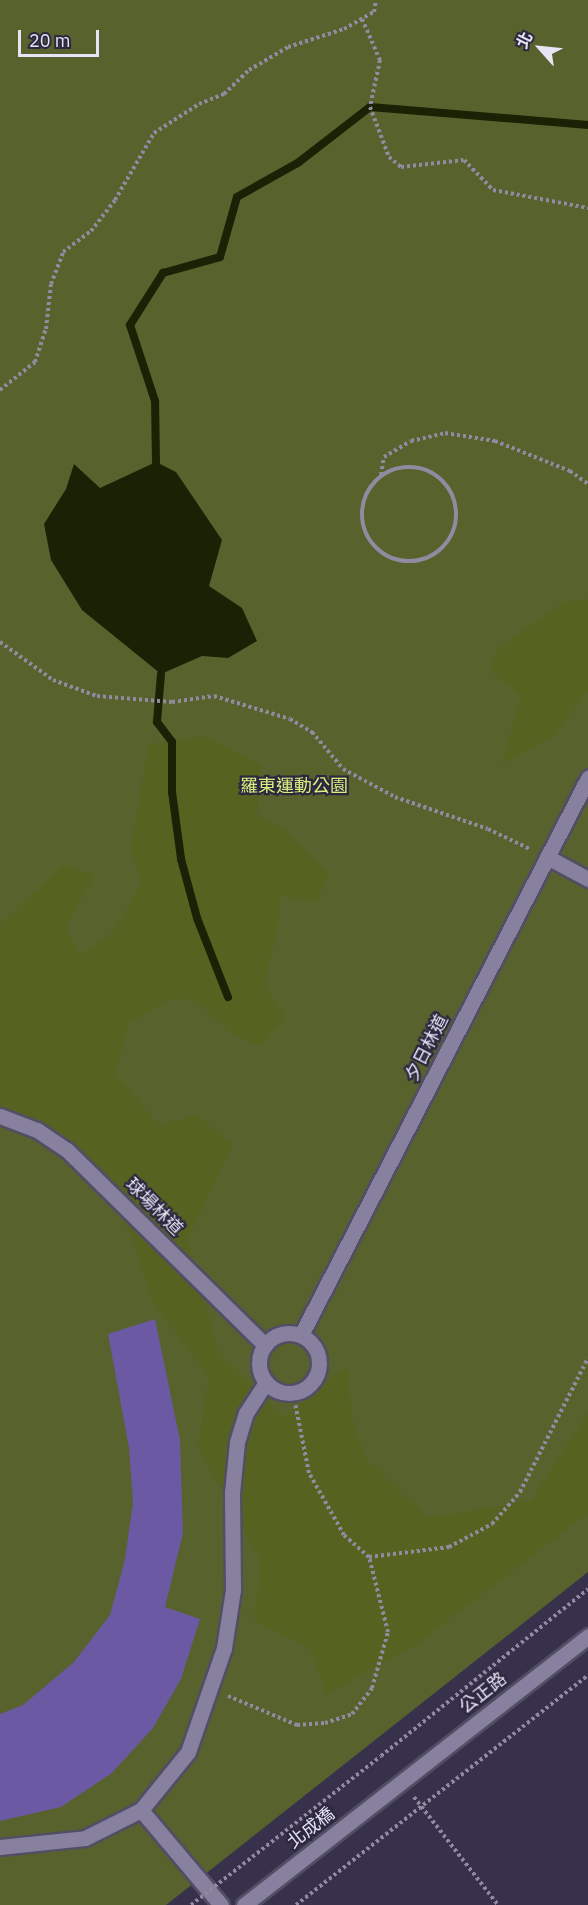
<!DOCTYPE html>
<html>
<head>
<meta charset="utf-8">
<style>
	body { margin:0 }
	#map { position:relative; width:588px; height:1905px; overflow:hidden; background:#37314b; font-family:"IBM Plex Sans","Noto Sans TC",sans-serif }
	div>[style] { position:absolute }
	.green>* { inset:0; background:#57622d }
	.forest>* { inset:0; background:#566320 }
	.water>* { inset:0; background:#1b2105 }
	.stream>* { height:8px; margin:-4px; padding:0 4px; transform-origin:4px; border-radius:4px; background:#1b2105 }
	.building>* { inset:0; background:#6c59a3 }
	.path>* { height:4px; margin-top:-2px; transform-origin:0; background:repeating-linear-gradient(90deg,#908ba0 0 3px,transparent 0 6px) }
	.path>.ring { margin:-2px; padding:0; box-sizing:content-box; background:none; border:4px solid #908ba0; border-radius:50% }
	.roads { filter:drop-shadow(2px 0 #524e63) drop-shadow(-2px 0 #524e63) drop-shadow(0 2px #524e63) drop-shadow(0 -2px #524e63) }
	.minor>* { height:15px; margin:-7.5px; padding:0 7.5px; transform-origin:7.5px; border-radius:7.5px; background:#87819f }
	.minor>.ring { margin:-7.5px; padding:0; box-sizing:content-box; background:none; border:15px solid #87819f; border-radius:50% }
	.path-bridge>* { height:4px; margin-top:-2px; transform-origin:0; background:repeating-linear-gradient(90deg,#908ba0 0 3px,transparent 0 6px) }
	span { translate:-50% -50%; white-space:nowrap; text-align:center; line-height:1.15; -webkit-text-stroke:4.5px #2d2740; paint-order:stroke }
	.park-label { font-size:18px; color:#d6f07b }
	.street-label { font-size:18px; color:#e7e4f5 }
	.north { position:absolute; left:510px; top:18px; width:60px; height:60px; -webkit-text-stroke:4px #2d2740; paint-order:stroke; rotate:297deg; font-size:16px; font-weight:700; line-height:24px; text-align:center; color:#e7e4f5 }
	.north::after { content:''; display:block; margin:auto; width:21px; height:27px; background:#e7e4f5; clip-path:polygon(50% 0,100% 100%,50% 72%,0 100%) }
	.scale { position:absolute; left:18px; top:30px; width:81px; height:27px; box-sizing:border-box; border:3px solid #e7e4f5; border-top:0; padding-left:8px; font-size:18px; line-height:21px; white-space:nowrap; color:#e7e4f5; -webkit-text-stroke:4px #2d2740; paint-order:stroke }
</style>
</head>
<body>
<div id="map">
	<div class="green">
		<i style="clip-path:polygon(0 0,588px 0,588px 1572px,166px 1905px,0 1905px)"></i>
	</div>
	<div class="forest">
		<i style="clip-path:polygon(588px 599px,588px 690px,552px 737px,502px 764px,521px 696px,490px 670px,498px 649px,562px 603px)"></i>
		<i style="clip-path:polygon(205px 736px,261px 765px,257px 816px,285px 830px,329px 874px,317px 902px,280px 895px,278px 925px,264px 985px,286px 1017px,260px 1046px,230px 1032px,194px 999px,167px 1000px,130px 1023px,114px 1073px,159px 1125px,197px 1115px,232px 1145px,188px 1239px,218px 1352px,284px 1418px,347px 1366px,353px 1422px,365px 1458px,428px 1518px,531px 1501px,588px 1413px,588px 1513px,417px 1644px,326px 1694px,310px 1648px,254px 1621px,261px 1561px,198px 1447px,209px 1377px,152px 1300px,134px 1242px,116px 1207px,43px 1143px,0 1124px,0 925px,63px 865px,95px 875px,65px 928px,80px 956px,112px 933px,142px 883px,131px 849px,149px 744px)"></i>
	</div>
	<div class="water">
		<i style="clip-path:polygon(156px 462px,176px 472px,222px 540px,209px 586px,242px 608px,257px 641px,228px 658px,202px 656px,161px 674px,82px 610px,51px 560px,44px 524px,66px 489px,74px 464px,100px 488px)"></i>
	</div>
	<div class="stream">
		<i style="left:156px;top:462px;width:61px;rotate:-90.9deg"></i>
		<i style="left:155px;top:401px;width:80px;rotate:-108.2deg"></i>
		<i style="left:130px;top:325px;width:62px;rotate:-57.6deg"></i>
		<i style="left:163px;top:273px;width:59px;rotate:-15.7deg"></i>
		<i style="left:220px;top:257px;width:62px;rotate:-74.2deg"></i>
		<i style="left:237px;top:197px;width:71px;rotate:-29.4deg"></i>
		<i style="left:299px;top:162px;width:90px;rotate:-37.8deg"></i>
		<i style="left:370px;top:107px;width:219px;rotate:4.7deg"></i>
		<i style="left:161px;top:674px;width:48px;rotate:94.8deg"></i>
		<i style="left:157px;top:722px;width:25px;rotate:53deg"></i>
		<i style="left:172px;top:742px;width:50px;rotate:90deg"></i>
		<i style="left:172px;top:792px;width:68px;rotate:82.3deg"></i>
		<i style="left:181px;top:859px;width:61px;rotate:74.8deg"></i>
		<i style="left:197px;top:918px;width:85px;rotate:68.6deg"></i>
	</div>
	<div class="building">
		<i style="clip-path:polygon(155px 1319px,180px 1440px,183px 1533px,165px 1607px,200px 1619px,181px 1679px,153px 1728px,112px 1773px,61px 1807px,0 1821px,0 1714px,23px 1705px,74px 1662px,110px 1615px,125px 1559px,133px 1502px,129px 1448px,108px 1334px)"></i>
	</div>
	<div class="path">
		<i style="left:362px;top:19px;width:45px;rotate:66.3deg"></i>
		<i style="left:380px;top:60px;width:48px;rotate:102deg"></i>
		<i style="left:370px;top:107px;width:53px;rotate:69.2deg"></i>
		<i style="left:389px;top:157px;width:16px;rotate:40deg"></i>
		<i style="left:401px;top:167px;width:63px;rotate:-6.3deg"></i>
		<i style="left:464px;top:160px;width:42px;rotate:46deg"></i>
		<i style="left:493px;top:190px;width:97px;rotate:10.7deg"></i>
		<i style="left:0;top:390px;width:45px;rotate:-38.7deg"></i>
		<i style="left:35px;top:362px;width:35px;rotate:-72deg"></i>
		<i style="left:46px;top:329px;width:45px;rotate:-83.7deg"></i>
		<i style="left:51px;top:284px;width:34px;rotate:-69deg"></i>
		<i style="left:63px;top:252px;width:35px;rotate:-37deg"></i>
		<i style="left:91px;top:231px;width:39px;rotate:-52deg"></i>
		<i style="left:115px;top:200px;width:78px;rotate:-59.8deg"></i>
		<i style="left:154px;top:133px;width:54px;rotate:-32.8deg"></i>
		<i style="left:199px;top:104px;width:27px;rotate:-22deg"></i>
		<i style="left:224px;top:94px;width:35px;rotate:-44deg"></i>
		<i style="left:249px;top:70px;width:45px;rotate:-30.5deg"></i>
		<i style="left:288px;top:47px;width:59px;rotate:-17.8deg"></i>
		<i style="left:344px;top:29px;width:34px;rotate:-30deg"></i>
		<i style="left:374px;top:12px;width:12px;rotate:-81deg"></i>
		<i class="ring" style="left:362px;top:467px;width:90px;height:90px"></i>
		<i style="left:381px;top:475px;width:18px;rotate:-81deg"></i>
		<i style="left:384px;top:457px;width:31px;rotate:-31deg"></i>
		<i style="left:411px;top:441px;width:35px;rotate:-13deg"></i>
		<i style="left:445px;top:433px;width:51px;rotate:9.1deg"></i>
		<i style="left:495px;top:441px;width:81px;rotate:21.8deg"></i>
		<i style="left:570px;top:471px;width:22px;rotate:36deg"></i>
		<i style="left:0;top:642px;width:65px;rotate:35.6deg"></i>
		<i style="left:53px;top:680px;width:47px;rotate:20deg"></i>
		<i style="left:97px;top:696px;width:75px;rotate:4.6deg"></i>
		<i style="left:172px;top:702px;width:42px;rotate:-8.1deg"></i>
		<i style="left:214px;top:696px;width:79px;rotate:16.8deg"></i>
		<i style="left:290px;top:719px;width:26px;rotate:31deg"></i>
		<i style="left:312px;top:732px;width:48px;rotate:50deg"></i>
		<i style="left:343px;top:769px;width:59px;rotate:28.3deg"></i>
		<i style="left:395px;top:797px;width:98px;rotate:19deg"></i>
		<i style="left:488px;top:829px;width:47px;rotate:25.5deg"></i>
		<i style="left:369px;top:1557px;width:81px;rotate:-7.1deg"></i>
		<i style="left:449px;top:1547px;width:49px;rotate:-28.1deg"></i>
		<i style="left:492px;top:1524px;width:43px;rotate:-48.8deg"></i>
		<i style="left:520px;top:1492px;width:150px;rotate:-63.1deg"></i>
		<i style="left:228px;top:1696px;width:75px;rotate:22.8deg"></i>
		<i style="left:297px;top:1725px;width:28px;rotate:-4deg"></i>
		<i style="left:325px;top:1723px;width:28px;rotate:-18deg"></i>
		<i style="left:352px;top:1714px;width:33px;rotate:-52deg"></i>
		<i style="left:372px;top:1688px;width:58px;rotate:-74.1deg"></i>
		<i style="left:388px;top:1632px;width:77px;rotate:-104.2deg"></i>
		<i style="left:369px;top:1557px;width:33px;rotate:-139deg"></i>
		<i style="left:344px;top:1535px;width:71px;rotate:-119.4deg"></i>
		<i style="left:309px;top:1473px;width:82px;rotate:-101.3deg"></i>
		<i style="left:381px;top:1756px;width:266px;rotate:-38.9deg"></i>
		<i style="left:414px;top:1797px;width:137px;rotate:52.1deg"></i>
		<i style="left:296px;top:1905px;width:372px;rotate:-38.2deg"></i>
	</div>
	<div class="roads">
		<div class="minor">
			<i style="left:547px;top:857px;width:47px;rotate:28.2deg"></i>
			<i style="left:0;top:1116px;width:40px;rotate:21deg"></i>
			<i style="left:37px;top:1130px;width:36px;rotate:34deg"></i>
			<i style="left:67px;top:1150px;width:278px;rotate:44.6deg"></i>
			<i class="ring" style="left:259px;top:1333px;width:45px;height:45px"></i>
			<i style="left:301px;top:1335px;width:627px;rotate:-62.74deg"></i>
			<i style="left:141px;top:1810px;width:124px;rotate:49.9deg"></i>
			<i style="left:0;top:1847px;width:85px;rotate:-6deg"></i>
			<i style="left:85px;top:1838px;width:63px;rotate:-26.6deg"></i>
			<i style="left:141px;top:1810px;width:75px;rotate:-51deg"></i>
			<i style="left:188px;top:1752px;width:110px;rotate:-70.9deg"></i>
			<i style="left:224px;top:1648px;width:59px;rotate:-81.2deg"></i>
			<i style="left:233px;top:1590px;width:97px;rotate:-90.6deg"></i>
			<i style="left:232px;top:1493px;width:51px;rotate:-84.4deg"></i>
			<i style="left:237px;top:1442px;width:30px;rotate:-73deg"></i>
			<i style="left:246px;top:1413px;width:37px;rotate:-57deg"></i>
			<i style="left:244px;top:1905px;width:437px;rotate:-38deg"></i>
		</div>
	</div>
	<div class="path-bridge">
		<i style="left:191px;top:1905px;width:241px;rotate:-38.1deg"></i>
	</div>
	<div class="park-label">
		<span style="left:294px;top:786px">羅東運動公園</span>
	</div>
	<div class="street-label">
		<span style="left:427px;top:1048px;rotate:-63deg">夕日林道</span>
		<span style="left:154px;top:1207px;rotate:45deg">球場林道</span>
		<span style="left:483px;top:1693px;rotate:-38deg">公正路</span>
		<span style="left:311px;top:1828px;rotate:-38deg">北成橋</span>
	</div>
	<div class="north">北</div>
	<div class="scale">20 m</div>
</div>
</body>
</html>
